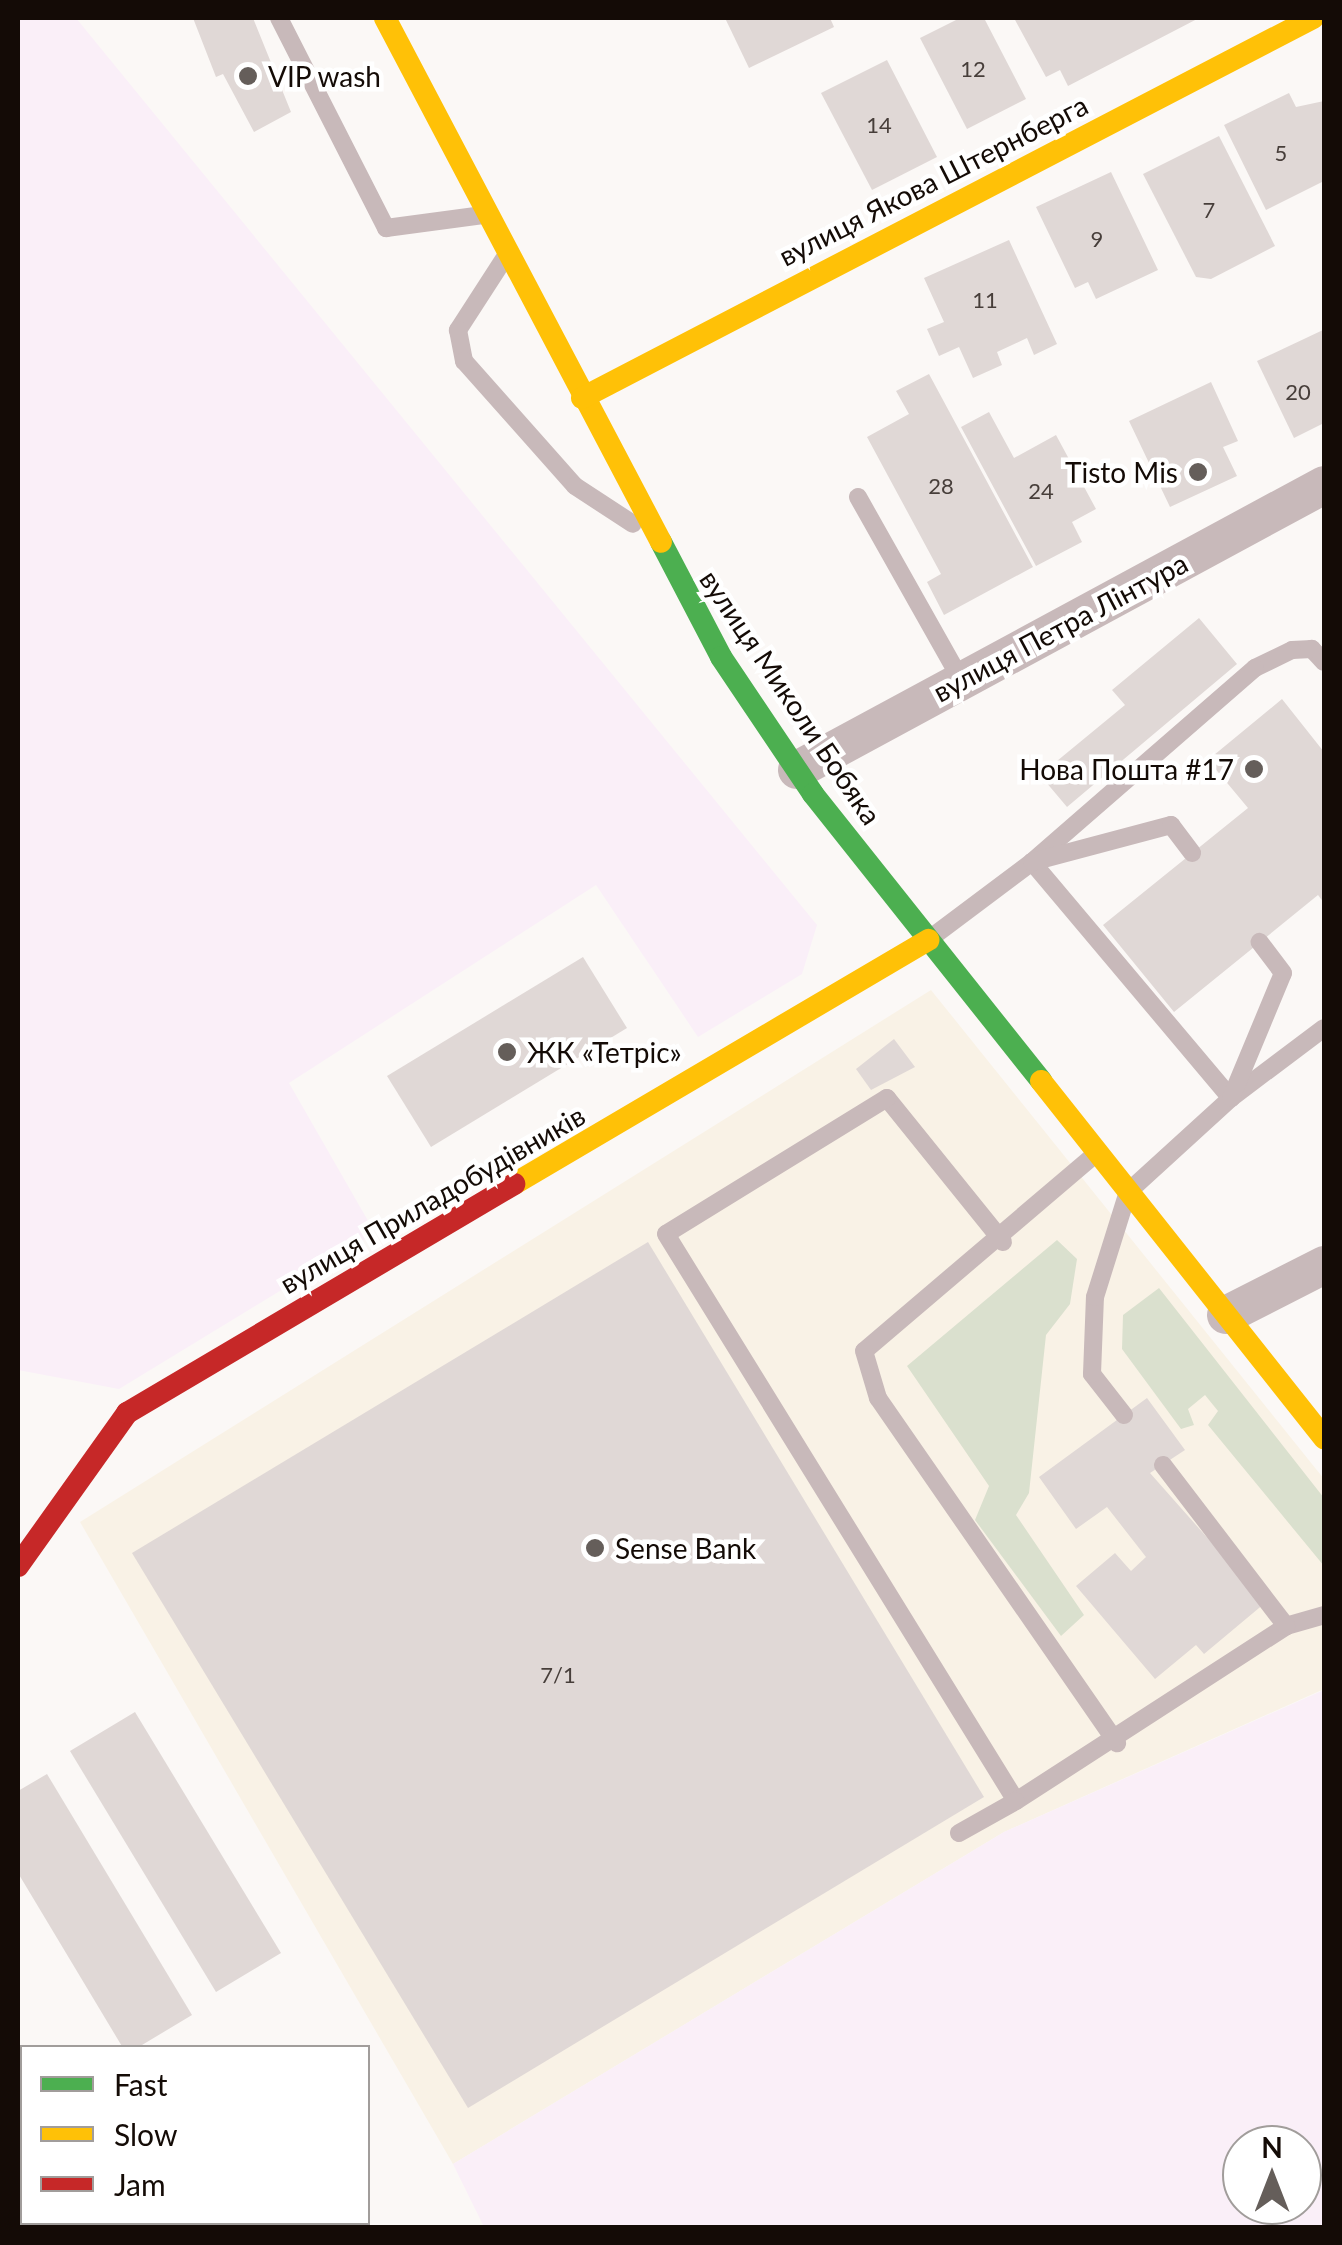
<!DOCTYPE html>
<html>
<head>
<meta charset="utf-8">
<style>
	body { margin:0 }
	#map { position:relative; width:1342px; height:2245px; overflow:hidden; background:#fbf8f6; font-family:Lato,sans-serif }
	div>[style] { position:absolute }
	.commercial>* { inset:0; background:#f9f2e6 }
	.industrial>* { inset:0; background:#faeff8 }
	.green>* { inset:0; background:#dae0ce }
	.building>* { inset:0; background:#e0d8d6 }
	.lane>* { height:18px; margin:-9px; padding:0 9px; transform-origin:9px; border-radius:9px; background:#c8b9ba }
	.street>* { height:38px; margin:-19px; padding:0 19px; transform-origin:19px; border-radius:19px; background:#c8b9ba }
	.fast>* { height:22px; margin:-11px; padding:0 11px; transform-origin:11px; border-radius:11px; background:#4caf50 }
	.slow>* { height:22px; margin:-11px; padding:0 11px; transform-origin:11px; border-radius:11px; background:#ffc107 }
	.jam>* { height:22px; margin:-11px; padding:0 11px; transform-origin:11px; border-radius:11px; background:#c62828 }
	.dots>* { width:28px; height:28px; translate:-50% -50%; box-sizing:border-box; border:5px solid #fff; border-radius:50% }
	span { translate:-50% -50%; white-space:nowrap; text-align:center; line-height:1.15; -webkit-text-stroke:9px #fff; paint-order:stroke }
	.number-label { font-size:22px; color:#473e3a }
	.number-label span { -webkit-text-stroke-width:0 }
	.poi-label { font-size:28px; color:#140b06 }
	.left { translate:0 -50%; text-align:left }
	.right { translate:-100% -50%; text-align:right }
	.street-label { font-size:28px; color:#140b06 }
	.frame { position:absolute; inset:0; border:20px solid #140b06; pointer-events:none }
	.legend { position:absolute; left:20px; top:2045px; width:350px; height:180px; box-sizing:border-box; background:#fff; border:2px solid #a19d9b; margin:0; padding:12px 18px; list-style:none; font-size:30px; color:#140b06 }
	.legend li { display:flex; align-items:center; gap:20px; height:50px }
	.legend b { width:50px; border:2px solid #a19d9b }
	.north { position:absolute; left:1222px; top:2125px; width:100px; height:100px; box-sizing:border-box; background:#fff; border:2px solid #a19d9b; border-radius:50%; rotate:0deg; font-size:28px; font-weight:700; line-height:40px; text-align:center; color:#140b06 }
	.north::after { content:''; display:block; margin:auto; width:35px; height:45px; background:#655e5a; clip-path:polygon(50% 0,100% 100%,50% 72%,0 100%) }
</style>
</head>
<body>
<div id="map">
	<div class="commercial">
		<i style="clip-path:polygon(931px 990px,1324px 1479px,1324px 1689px,1004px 1832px,453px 2164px,80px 1522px)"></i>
	</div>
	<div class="industrial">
		<i style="clip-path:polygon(18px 18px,76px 18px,817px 925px,802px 974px,698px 1037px,596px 885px,289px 1083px,375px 1233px,119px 1389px,18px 1370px)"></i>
		<i style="clip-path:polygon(evenodd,1324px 1690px,1324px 2227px,484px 2227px,453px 2164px,1004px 1832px,1324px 1690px,1242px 2145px,1302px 2145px,1302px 2205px,1242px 2205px,1242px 2145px)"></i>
	</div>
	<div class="green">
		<i style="clip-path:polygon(1057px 1240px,1077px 1259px,1070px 1304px,1046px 1335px,1029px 1493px,1016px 1515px,1084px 1615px,1061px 1636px,975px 1520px,989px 1486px,907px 1366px)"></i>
		<i style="clip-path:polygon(1159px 1288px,1324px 1498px,1324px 1566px,1208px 1425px,1218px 1411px,1205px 1395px,1188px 1409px,1194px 1425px,1181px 1429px,1122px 1349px,1123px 1315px)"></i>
	</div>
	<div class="building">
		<i style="clip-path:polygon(193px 18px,253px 18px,291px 112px,254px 132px,223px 74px,216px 77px)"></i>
		<i style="clip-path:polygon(725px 18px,830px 18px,834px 27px,749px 68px)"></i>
		<i style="clip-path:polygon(960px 18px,984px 18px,1026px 99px,967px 129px,920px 38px)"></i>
		<i style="clip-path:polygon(1014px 18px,1199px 18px,1068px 86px,1060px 70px,1046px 77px)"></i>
		<i style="clip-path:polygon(887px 60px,937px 157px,872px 190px,821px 93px)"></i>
		<i style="clip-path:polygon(1289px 93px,1296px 107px,1324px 101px,1324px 181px,1266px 210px,1224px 125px)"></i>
		<i style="clip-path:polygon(1219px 136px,1275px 246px,1211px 279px,1196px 277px,1143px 174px)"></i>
		<i style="clip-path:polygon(1111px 172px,1158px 270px,1096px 299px,1088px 282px,1075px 288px,1036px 207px)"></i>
		<i style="clip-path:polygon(1009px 240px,1057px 344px,1034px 355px,1027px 338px,997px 352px,1002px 365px,973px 378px,959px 347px,939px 356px,927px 329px,944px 322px,924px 278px)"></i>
		<i style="clip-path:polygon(1323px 330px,1324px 423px,1294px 438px,1257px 361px)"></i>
		<i style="clip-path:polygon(929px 374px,1033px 567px,944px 615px,927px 582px,941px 574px,867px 437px,909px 414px,896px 391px)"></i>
		<i style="clip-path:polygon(1211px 382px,1238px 441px,1223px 447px,1237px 476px,1170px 507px,1129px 421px)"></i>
		<i style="clip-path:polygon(989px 412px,1014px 458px,1056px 435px,1096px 509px,1072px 522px,1082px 542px,1036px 566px,961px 427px)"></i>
		<i style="clip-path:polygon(1199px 618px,1237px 664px,1067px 807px,1040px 775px,1125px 705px,1112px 690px)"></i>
		<i style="clip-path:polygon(1282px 699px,1324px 752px,1324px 903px,1318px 895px,1174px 1012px,1103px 925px,1248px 808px,1208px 760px)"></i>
		<i style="clip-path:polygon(583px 957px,627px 1028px,431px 1147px,387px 1076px)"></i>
		<i style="clip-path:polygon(894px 1039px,915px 1067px,871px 1090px,856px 1069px)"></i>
		<i style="clip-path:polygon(648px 1242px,984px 1797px,468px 2108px,132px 1553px)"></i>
		<i style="clip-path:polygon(1147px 1398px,1185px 1450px,1150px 1473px,1265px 1603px,1204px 1654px,1196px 1645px,1155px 1679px,1076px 1586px,1115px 1553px,1131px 1571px,1146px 1557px,1107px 1507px,1076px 1529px,1039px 1477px)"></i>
		<i style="clip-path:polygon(135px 1712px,281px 1953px,216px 1992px,70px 1751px)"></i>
		<i style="clip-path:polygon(47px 1774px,192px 2015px,137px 2048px,123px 2048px,18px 1873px,18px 1791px)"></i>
		<i style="clip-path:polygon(91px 2222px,253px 2222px,256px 2228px,82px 2228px)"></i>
	</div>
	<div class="lane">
		<i style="left:279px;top:18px;width:236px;rotate:63deg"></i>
		<i style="left:386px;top:228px;width:98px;rotate:-7.6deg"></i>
		<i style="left:504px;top:259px;width:85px;rotate:122.9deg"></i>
		<i style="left:458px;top:330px;width:32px;rotate:79deg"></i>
		<i style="left:464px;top:361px;width:167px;rotate:48.4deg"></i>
		<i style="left:575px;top:486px;width:69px;rotate:33.2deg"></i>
		<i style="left:858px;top:497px;width:210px;rotate:60.6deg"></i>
		<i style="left:1324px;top:662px;width:18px;rotate:-133deg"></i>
		<i style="left:1312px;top:649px;width:20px;rotate:177deg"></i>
		<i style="left:1292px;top:650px;width:41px;rotate:154.1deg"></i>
		<i style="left:1255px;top:668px;width:296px;rotate:139deg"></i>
		<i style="left:1032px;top:862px;width:309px;rotate:49.9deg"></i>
		<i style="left:1231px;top:1098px;width:116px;rotate:-37deg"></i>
		<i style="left:932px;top:937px;width:125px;rotate:-36.9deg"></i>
		<i style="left:1032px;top:862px;width:144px;rotate:-14.9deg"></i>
		<i style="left:1171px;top:825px;width:35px;rotate:53deg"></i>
		<i style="left:1092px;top:1157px;width:299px;rotate:139.6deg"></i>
		<i style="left:864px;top:1351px;width:49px;rotate:73.4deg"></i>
		<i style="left:878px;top:1398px;width:420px;rotate:55.3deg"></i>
		<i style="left:1003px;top:1242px;width:185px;rotate:-128.9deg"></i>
		<i style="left:887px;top:1098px;width:259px;rotate:148.4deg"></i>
		<i style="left:666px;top:1234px;width:666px;rotate:58.31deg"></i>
		<i style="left:1016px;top:1801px;width:322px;rotate:-32.9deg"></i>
		<i style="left:1286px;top:1626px;width:40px;rotate:-16deg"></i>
		<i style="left:1124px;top:1415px;width:52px;rotate:-128deg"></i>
		<i style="left:1092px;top:1374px;width:77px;rotate:-87.8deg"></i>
		<i style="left:1095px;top:1297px;width:110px;rotate:-72.6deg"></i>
		<i style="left:1128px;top:1192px;width:139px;rotate:-42.4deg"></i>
		<i style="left:1231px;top:1098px;width:135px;rotate:-67.4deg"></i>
		<i style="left:1283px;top:973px;width:39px;rotate:-127deg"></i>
		<i style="left:1163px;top:1465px;width:203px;rotate:52.6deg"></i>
		<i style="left:959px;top:1833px;width:65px;rotate:-29.3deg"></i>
	</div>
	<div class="street">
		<i style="left:797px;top:770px;width:599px;rotate:-28.4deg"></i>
		<i style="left:1226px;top:1315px;width:110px;rotate:-27deg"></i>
	</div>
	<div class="fast">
		<i style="left:661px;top:542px;width:130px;rotate:62.4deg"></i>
		<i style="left:721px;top:657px;width:165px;rotate:56.1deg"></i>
		<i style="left:813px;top:794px;width:367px;rotate:51.5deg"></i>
	</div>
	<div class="slow">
		<i style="left:385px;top:18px;width:592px;rotate:62.22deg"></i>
		<i style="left:582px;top:398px;width:824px;rotate:-27.47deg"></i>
		<i style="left:1041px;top:1081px;width:456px;rotate:51.6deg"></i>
		<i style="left:514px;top:1184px;width:481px;rotate:-30.5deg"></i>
	</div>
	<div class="jam">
		<i style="left:18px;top:1566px;width:188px;rotate:-54.5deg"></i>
		<i style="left:127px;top:1413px;width:450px;rotate:-30.6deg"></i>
	</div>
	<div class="dots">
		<i style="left:248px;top:76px;background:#655e5a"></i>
		<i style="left:1198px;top:472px;background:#655e5a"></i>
		<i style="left:1254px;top:769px;background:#655e5a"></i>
		<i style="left:507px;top:1052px;background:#655e5a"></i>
		<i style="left:595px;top:1548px;background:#655e5a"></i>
	</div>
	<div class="number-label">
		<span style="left:973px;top:69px">12</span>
		<span style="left:879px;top:125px">14</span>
		<span style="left:1281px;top:153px">5</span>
		<span style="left:1209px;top:210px">7</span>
		<span style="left:1097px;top:239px">9</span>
		<span style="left:985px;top:300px">11</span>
		<span style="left:1298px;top:392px">20</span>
		<span style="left:941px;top:486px">28</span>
		<span style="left:1041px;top:491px">24</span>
		<span style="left:558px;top:1675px">7/1</span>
	</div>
	<div class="poi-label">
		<span class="left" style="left:268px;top:76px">VIP wash</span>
		<span class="right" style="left:1178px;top:472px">Tisto Mis</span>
		<span class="right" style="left:1234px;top:769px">Нова Пошта #17</span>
		<span class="left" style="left:527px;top:1052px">ЖК «Тетріс»</span>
		<span class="left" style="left:615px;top:1548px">Sense Bank</span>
	</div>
	<div class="street-label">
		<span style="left:933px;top:180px;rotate:-27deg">вулиця Якова Штернберга</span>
		<span style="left:1060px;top:627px;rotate:-28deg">вулиця Петра Лінтура</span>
		<span style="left:791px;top:697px;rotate:56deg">вулиця Миколи Бобяка</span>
		<span style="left:432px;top:1199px;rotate:-30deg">вулиця Приладобудівників</span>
	</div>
	<div class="frame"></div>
	<ul class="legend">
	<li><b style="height:12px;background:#4caf50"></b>Fast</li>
	<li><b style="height:12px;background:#ffc107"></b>Slow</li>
	<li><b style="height:12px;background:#c62828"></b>Jam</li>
	</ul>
	<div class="north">N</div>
</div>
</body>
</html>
